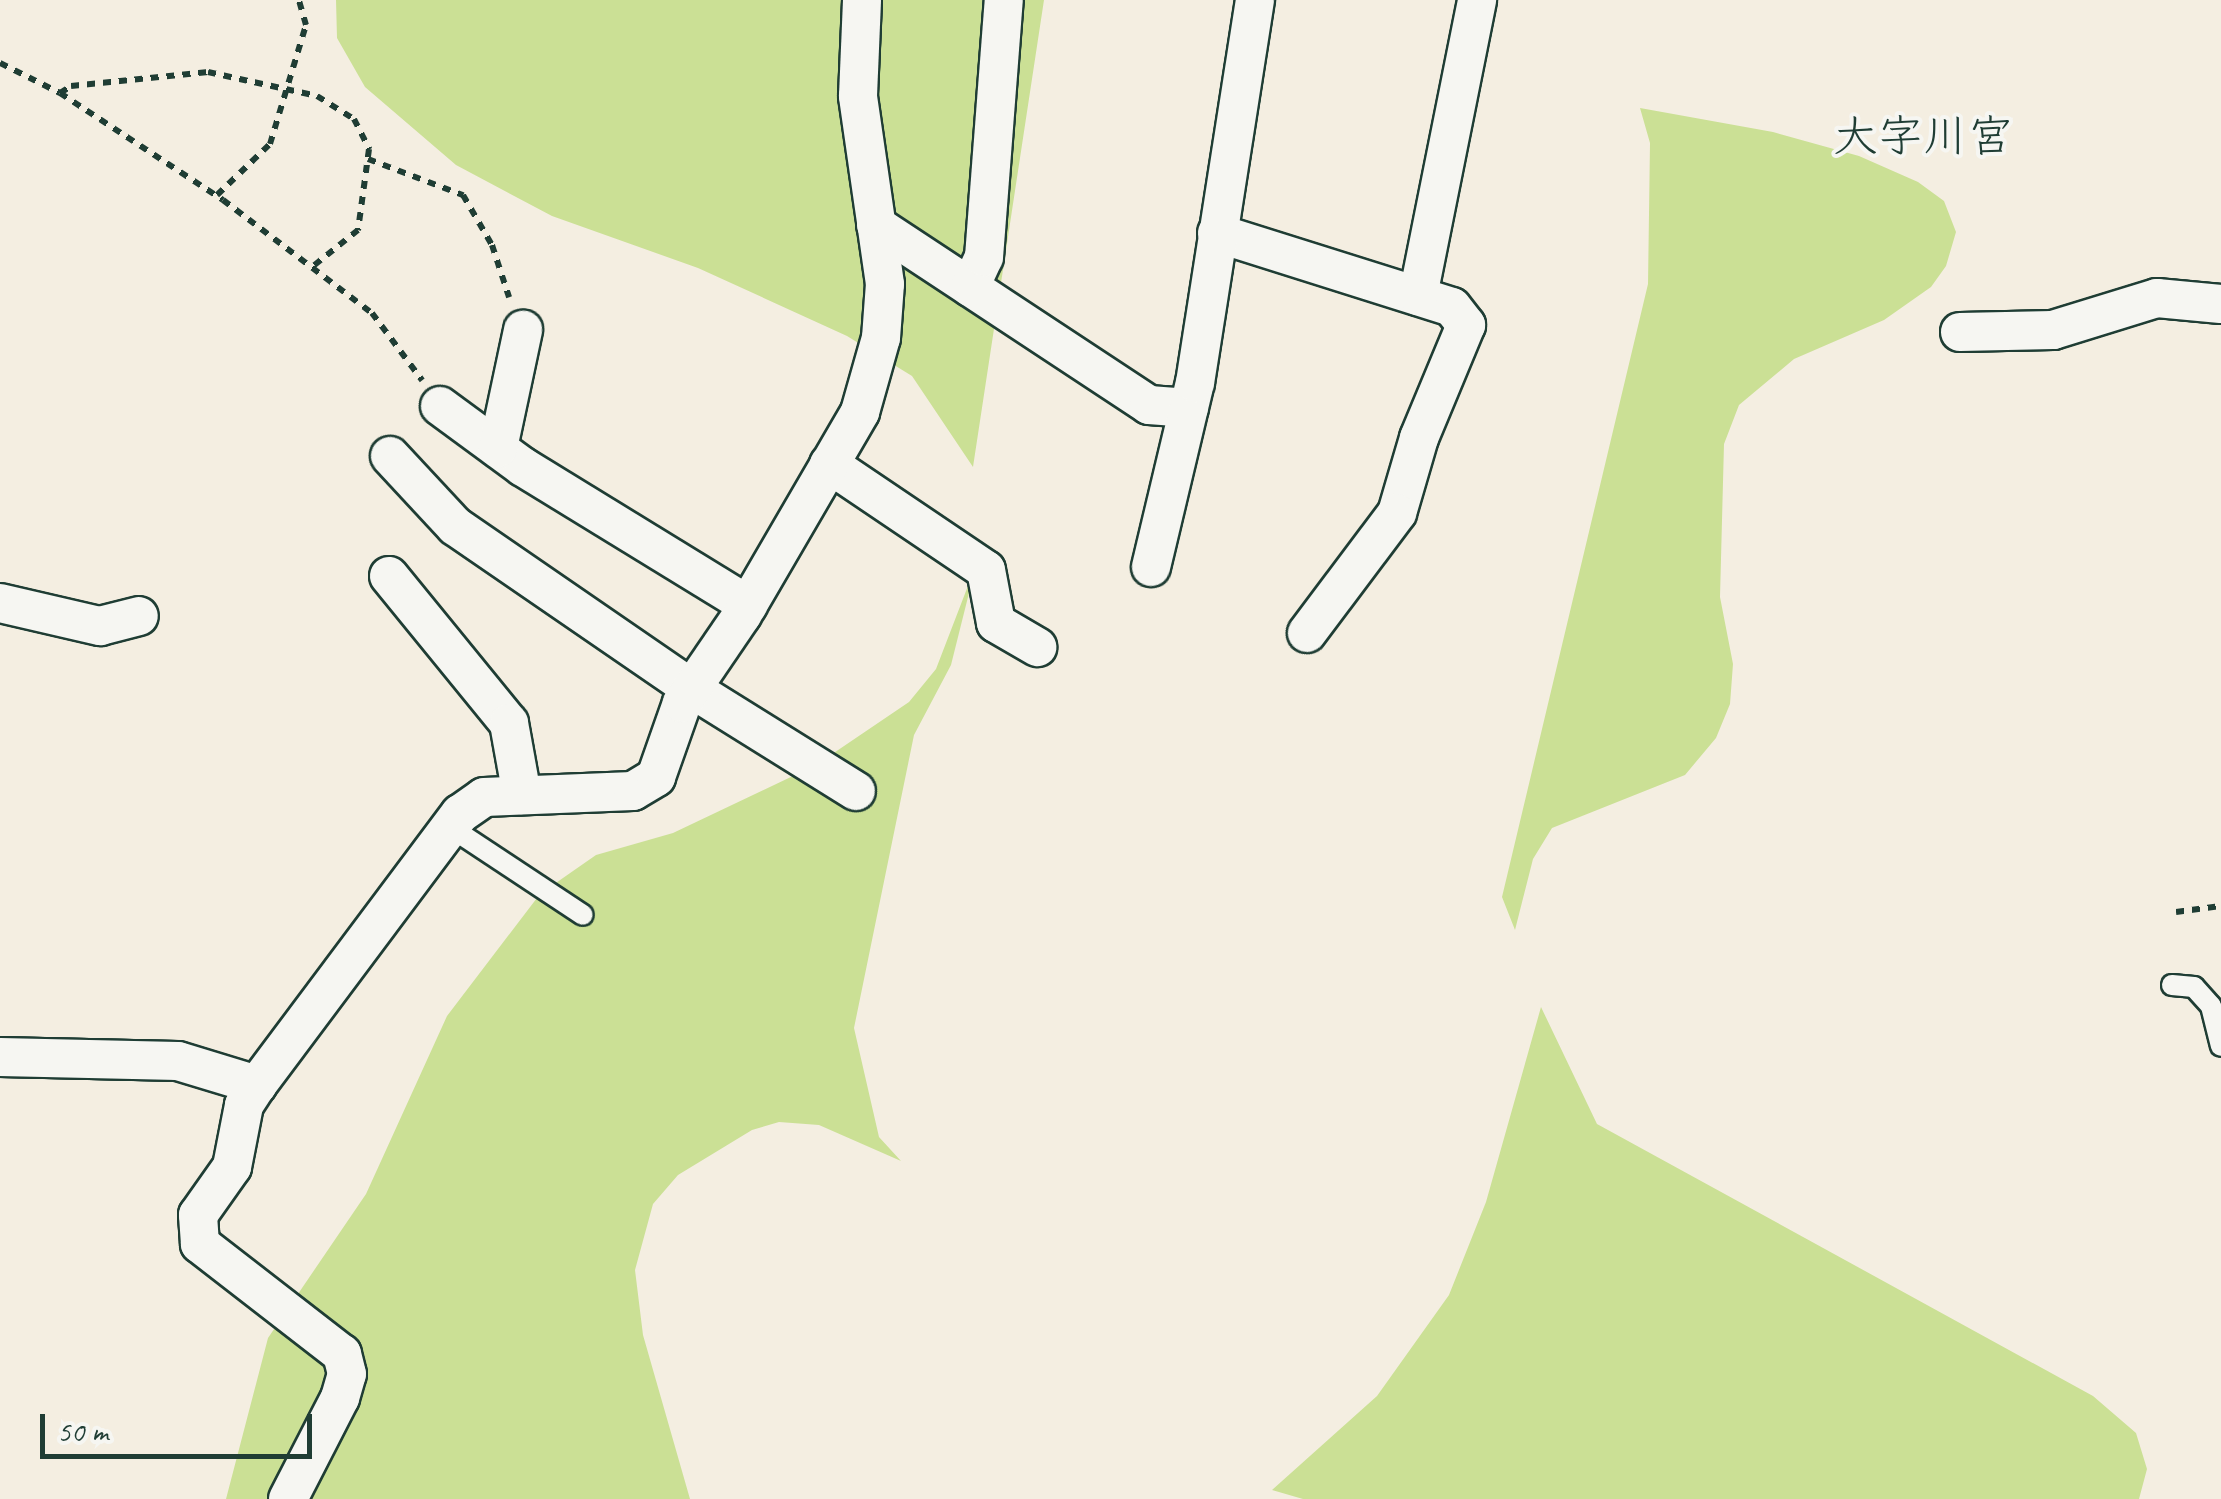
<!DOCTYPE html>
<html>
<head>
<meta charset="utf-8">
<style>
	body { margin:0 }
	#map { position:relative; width:2221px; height:1499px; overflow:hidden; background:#f4eee1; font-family:Caveat,"Klee One",sans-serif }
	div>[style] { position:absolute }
	.green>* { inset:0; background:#cbe095 }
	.path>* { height:6px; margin-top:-3px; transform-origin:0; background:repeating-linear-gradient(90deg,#1f3d34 0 8px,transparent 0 16px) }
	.roads { filter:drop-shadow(2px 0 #1f3d34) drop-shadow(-2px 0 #1f3d34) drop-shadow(0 2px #1f3d34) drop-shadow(0 -2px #1f3d34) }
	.lane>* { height:20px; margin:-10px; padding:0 10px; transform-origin:10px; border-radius:10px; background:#f6f6f2 }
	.street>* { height:38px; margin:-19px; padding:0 19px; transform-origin:19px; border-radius:19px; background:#f6f6f2 }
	span { translate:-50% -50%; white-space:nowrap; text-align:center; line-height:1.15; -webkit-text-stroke:8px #f6f6f2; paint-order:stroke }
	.quarter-label { font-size:45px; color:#1f3d34 }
	.scale { position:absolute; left:40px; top:1414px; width:272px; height:45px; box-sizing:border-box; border:5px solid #1f3d34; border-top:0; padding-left:12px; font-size:30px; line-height:35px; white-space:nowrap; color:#1f3d34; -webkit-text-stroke:8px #f6f6f2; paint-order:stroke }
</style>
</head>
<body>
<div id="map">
	<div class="green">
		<i style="clip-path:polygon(336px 0,1044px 0,973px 467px,912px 376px,847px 336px,698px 268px,552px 216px,456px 165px,365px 87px,337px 38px)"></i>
		<i style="clip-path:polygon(1640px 108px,1773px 132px,1859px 156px,1918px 182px,1944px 201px,1956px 232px,1946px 266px,1931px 287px,1884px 320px,1794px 359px,1739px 405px,1724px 444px,1720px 597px,1733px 664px,1730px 704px,1716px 738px,1685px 775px,1552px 828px,1533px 859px,1515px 930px,1502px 897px,1648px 284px,1650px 143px)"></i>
		<i style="clip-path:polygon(976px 565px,951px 665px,914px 735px,854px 1028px,879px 1137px,901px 1161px,819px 1125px,779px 1122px,752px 1130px,678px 1175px,653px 1204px,635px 1270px,643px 1335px,690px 1499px,226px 1499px,268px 1338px,366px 1194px,447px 1016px,540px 894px,596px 855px,673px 833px,816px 765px,909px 702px,936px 669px)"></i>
		<i style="clip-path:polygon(1541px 1007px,1597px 1124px,2093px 1396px,2136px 1433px,2147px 1469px,2139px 1499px,1303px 1499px,1272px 1490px,1377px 1396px,1449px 1295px,1486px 1202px)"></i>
	</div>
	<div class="path">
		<i style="left:0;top:63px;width:67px;rotate:26.6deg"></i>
		<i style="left:60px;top:93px;width:195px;rotate:33.3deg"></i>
		<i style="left:223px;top:200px;width:187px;rotate:37.2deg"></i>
		<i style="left:372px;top:313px;width:84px;rotate:53.3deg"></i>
		<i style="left:60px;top:93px;width:13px;rotate:-32deg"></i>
		<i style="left:71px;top:86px;width:138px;rotate:-5.8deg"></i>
		<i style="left:208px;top:72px;width:112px;rotate:12.4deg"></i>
		<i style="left:317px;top:96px;width:44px;rotate:31.9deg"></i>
		<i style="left:354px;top:119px;width:34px;rotate:63deg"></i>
		<i style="left:369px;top:149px;width:82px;rotate:97.7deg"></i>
		<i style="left:358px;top:230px;width:59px;rotate:141.2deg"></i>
		<i style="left:368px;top:159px;width:102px;rotate:20.8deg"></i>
		<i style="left:463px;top:195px;width:58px;rotate:59.9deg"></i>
		<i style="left:492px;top:245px;width:55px;rotate:71.9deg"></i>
		<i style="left:217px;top:195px;width:74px;rotate:-43.9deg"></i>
		<i style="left:270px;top:144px;width:124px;rotate:-73.2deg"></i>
		<i style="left:306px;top:25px;width:26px;rotate:-106deg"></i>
		<i style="left:2176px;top:912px;width:45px;rotate:-7.6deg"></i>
	</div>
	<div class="roads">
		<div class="lane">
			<i style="left:450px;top:827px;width:159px;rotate:33.5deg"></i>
			<i style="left:2172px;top:985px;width:22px;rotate:5deg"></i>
			<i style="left:2194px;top:987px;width:25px;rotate:48deg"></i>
			<i style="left:2211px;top:1006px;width:41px;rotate:76deg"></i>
		</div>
		<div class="street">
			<i style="left:876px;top:225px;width:327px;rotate:33.4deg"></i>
			<i style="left:1149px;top:405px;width:40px;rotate:4.3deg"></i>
			<i style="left:1217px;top:233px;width:246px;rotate:17.5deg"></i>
			<i style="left:1452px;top:307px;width:23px;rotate:52deg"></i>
			<i style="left:1466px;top:325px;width:122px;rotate:112.6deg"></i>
			<i style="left:1419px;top:438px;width:78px;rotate:106.3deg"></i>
			<i style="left:1397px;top:513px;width:150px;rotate:126.9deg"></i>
			<i style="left:970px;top:287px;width:33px;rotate:-65deg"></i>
			<i style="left:984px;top:257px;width:258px;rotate:-85.6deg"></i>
			<i style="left:1418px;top:296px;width:302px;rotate:-78.7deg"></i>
			<i style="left:1960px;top:332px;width:93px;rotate:-1.2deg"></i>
			<i style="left:2053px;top:330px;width:109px;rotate:-17.1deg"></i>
			<i style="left:2157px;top:298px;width:64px;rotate:5.4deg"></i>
			<i style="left:440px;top:406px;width:103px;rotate:36.3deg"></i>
			<i style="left:523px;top:467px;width:264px;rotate:31.5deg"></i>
			<i style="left:498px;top:448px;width:121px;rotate:-78deg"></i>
			<i style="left:390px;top:456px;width:96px;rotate:47.1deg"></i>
			<i style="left:455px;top:526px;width:288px;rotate:34.5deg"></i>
			<i style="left:692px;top:689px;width:193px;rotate:31.9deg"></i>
			<i style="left:829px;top:464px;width:189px;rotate:34deg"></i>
			<i style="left:986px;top:570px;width:54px;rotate:79.3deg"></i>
			<i style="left:996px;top:623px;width:48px;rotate:30.3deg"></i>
			<i style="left:1151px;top:567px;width:189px;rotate:-76.6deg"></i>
			<i style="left:1195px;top:383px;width:388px;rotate:-81.1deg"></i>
			<i style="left:389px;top:576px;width:190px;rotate:50.8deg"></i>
			<i style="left:509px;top:723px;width:73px;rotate:79.8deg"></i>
			<i style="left:0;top:603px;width:103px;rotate:13deg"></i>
			<i style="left:100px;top:626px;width:40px;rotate:-14.4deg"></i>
			<i style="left:0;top:1057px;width:178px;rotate:1.3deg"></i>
			<i style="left:178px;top:1061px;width:83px;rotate:16.9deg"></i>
			<i style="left:288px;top:1499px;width:114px;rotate:-62.8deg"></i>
			<i style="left:340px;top:1398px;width:25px;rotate:-74deg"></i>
			<i style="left:347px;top:1374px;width:21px;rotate:-104deg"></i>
			<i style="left:342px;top:1354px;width:180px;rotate:-142.2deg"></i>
			<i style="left:200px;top:1244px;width:29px;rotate:-94deg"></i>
			<i style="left:198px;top:1215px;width:59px;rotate:-54.7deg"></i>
			<i style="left:232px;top:1167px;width:63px;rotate:-79deg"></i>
			<i style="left:244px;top:1105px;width:24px;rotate:-57deg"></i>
			<i style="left:257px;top:1085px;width:339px;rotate:-53.2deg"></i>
			<i style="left:460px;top:814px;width:29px;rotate:-35deg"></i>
			<i style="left:484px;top:797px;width:149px;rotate:-2.3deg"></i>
			<i style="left:633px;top:791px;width:27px;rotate:-31deg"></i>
			<i style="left:656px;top:777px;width:78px;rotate:-70.6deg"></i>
			<i style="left:682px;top:703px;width:107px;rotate:-55.7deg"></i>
			<i style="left:742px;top:615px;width:235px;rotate:-59.8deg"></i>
			<i style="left:860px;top:412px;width:77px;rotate:-74.2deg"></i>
			<i style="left:881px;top:338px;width:54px;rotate:-85.8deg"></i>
			<i style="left:885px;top:284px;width:190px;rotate:-98.2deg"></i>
			<i style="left:858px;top:96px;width:96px;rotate:-87.6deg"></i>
		</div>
	</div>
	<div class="quarter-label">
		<span style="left:1923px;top:137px">大字川宮</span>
	</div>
	<div class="scale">50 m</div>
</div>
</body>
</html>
